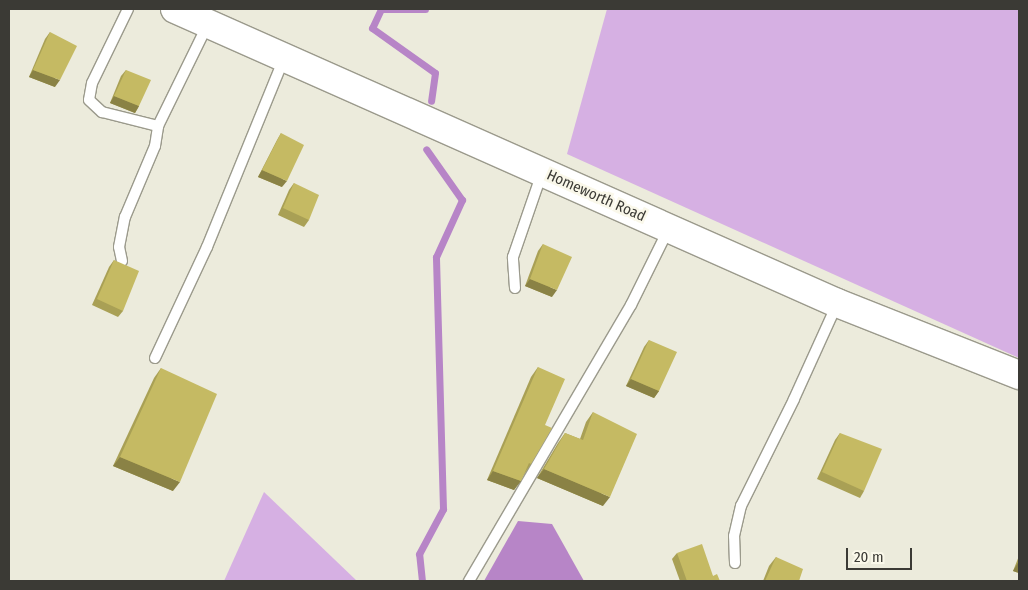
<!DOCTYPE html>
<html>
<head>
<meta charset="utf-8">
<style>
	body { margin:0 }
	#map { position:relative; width:1028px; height:590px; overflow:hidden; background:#ecebdc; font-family:"Fira Sans Condensed",sans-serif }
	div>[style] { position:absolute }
	.green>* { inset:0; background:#d6b0e3 }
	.water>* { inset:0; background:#b785c7 }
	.stream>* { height:7px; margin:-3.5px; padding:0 3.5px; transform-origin:3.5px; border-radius:3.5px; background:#b785c7 }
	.roads { filter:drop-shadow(1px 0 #9b9a8c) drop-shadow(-1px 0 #9b9a8c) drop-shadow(0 1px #9b9a8c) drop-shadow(0 -1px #9b9a8c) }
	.lane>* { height:10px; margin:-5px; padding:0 5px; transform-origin:5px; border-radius:5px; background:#fff }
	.secondary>* { height:28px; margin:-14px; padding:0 14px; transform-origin:14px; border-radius:14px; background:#fff }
	.wall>* { inset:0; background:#a9a055 }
	.shaded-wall>* { inset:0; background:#8a8245 }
	.building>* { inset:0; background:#c5ba63 }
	span { translate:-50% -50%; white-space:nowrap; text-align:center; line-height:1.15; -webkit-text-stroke:5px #faf8ea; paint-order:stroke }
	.street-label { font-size:15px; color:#3b3a35 }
	.frame { position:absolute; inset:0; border:10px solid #3b3a35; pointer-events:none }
	.scale { position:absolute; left:846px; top:548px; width:66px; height:22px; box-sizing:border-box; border:2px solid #3b3a35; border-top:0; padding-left:6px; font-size:15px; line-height:18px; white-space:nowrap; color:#3b3a35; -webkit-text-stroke:4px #faf8ea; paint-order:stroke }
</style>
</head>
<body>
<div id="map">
	<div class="green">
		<i style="clip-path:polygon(607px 9px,1019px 9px,1019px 358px,567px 154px)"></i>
		<i style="clip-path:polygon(264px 492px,357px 581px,224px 581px)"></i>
	</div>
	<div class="water">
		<i style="clip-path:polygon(518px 521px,552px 524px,584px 581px,484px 581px)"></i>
	</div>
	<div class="stream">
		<i style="left:425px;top:9px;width:44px;rotate:180deg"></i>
		<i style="left:381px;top:9px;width:21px;rotate:115deg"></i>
		<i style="left:372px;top:28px;width:77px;rotate:35.5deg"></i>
		<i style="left:435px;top:73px;width:28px;rotate:98deg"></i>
		<i style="left:422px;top:581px;width:27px;rotate:-96deg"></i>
		<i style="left:419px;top:554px;width:51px;rotate:-61.9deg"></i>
		<i style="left:443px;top:509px;width:252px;rotate:-91.6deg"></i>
		<i style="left:436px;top:257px;width:63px;rotate:-65.5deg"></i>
		<i style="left:462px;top:200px;width:62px;rotate:-125.2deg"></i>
	</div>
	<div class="roads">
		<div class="lane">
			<i style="left:128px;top:9px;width:82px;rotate:115.9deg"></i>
			<i style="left:92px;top:83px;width:17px;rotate:100deg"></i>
			<i style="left:89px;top:100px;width:18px;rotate:43deg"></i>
			<i style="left:102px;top:112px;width:58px;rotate:14deg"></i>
			<i style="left:158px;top:126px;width:111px;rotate:-63.9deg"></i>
			<i style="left:122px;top:261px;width:14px;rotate:-102deg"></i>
			<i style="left:119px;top:247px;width:31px;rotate:-79deg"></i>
			<i style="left:125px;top:217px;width:77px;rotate:-67.1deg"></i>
			<i style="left:155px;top:146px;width:20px;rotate:-81deg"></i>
			<i style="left:515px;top:288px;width:31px;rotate:-94deg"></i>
			<i style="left:513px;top:257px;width:89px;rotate:-71deg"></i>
			<i style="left:155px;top:358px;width:123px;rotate:-64.9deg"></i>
			<i style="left:207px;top:247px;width:204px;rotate:-67.8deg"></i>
			<i style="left:735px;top:563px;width:27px;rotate:-92deg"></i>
			<i style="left:734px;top:536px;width:31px;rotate:-77deg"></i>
			<i style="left:741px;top:506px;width:119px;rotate:-63.6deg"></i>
			<i style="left:794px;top:399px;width:104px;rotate:-65.6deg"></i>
			<i style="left:469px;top:581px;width:320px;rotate:-59.6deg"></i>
			<i style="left:631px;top:305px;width:84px;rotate:-63.7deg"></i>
		</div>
		<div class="secondary">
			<i style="left:175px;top:9px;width:724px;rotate:23.95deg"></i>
			<i style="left:837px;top:303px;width:196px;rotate:21.6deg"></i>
		</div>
	</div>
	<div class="wall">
		<i style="clip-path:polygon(50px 32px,55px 87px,29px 77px,45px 39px)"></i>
		<i style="clip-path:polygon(126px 70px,139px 106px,135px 113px,110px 103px,121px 76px)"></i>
		<i style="clip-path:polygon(281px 133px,282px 187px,258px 177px,277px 140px)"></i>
		<i style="clip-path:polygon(294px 183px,309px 220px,304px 227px,278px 215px,289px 190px)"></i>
		<i style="clip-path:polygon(543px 244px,552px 297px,525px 286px,538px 251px)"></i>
		<i style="clip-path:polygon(114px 260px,123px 311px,118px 317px,92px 305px,109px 267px)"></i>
		<i style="clip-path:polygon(649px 340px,659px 391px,654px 398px,626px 386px,644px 347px)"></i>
		<i style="clip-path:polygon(538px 367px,545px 425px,531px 464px,514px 490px,487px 480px,531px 377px)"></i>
		<i style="clip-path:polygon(161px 368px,173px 491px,113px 466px,154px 378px)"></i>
		<i style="clip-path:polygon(593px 412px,603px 506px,537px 478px,558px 443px,565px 433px,580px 439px,586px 422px)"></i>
		<i style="clip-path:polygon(840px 433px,864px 491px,860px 498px,817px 479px,835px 440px)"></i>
		<i style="clip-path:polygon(677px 553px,713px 576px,720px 581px,680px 581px,672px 559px)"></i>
		<i style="clip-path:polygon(1019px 556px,1019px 573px,1013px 571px)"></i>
		<i style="clip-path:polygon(776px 557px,799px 581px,763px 581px,769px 566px)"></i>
	</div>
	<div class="shaded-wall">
		<i style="clip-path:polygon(33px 70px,60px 80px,55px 87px,29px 77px)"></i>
		<i style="clip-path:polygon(114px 96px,139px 106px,135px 113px,110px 103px)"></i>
		<i style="clip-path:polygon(262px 170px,287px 181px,282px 187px,258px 177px)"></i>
		<i style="clip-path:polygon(530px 279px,557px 290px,552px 297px,525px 286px)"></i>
		<i style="clip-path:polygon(631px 379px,659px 391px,654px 398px,626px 386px)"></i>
		<i style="clip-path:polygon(120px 457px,180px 482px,173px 491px,113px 466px)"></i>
		<i style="clip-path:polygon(544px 469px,610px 497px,603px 506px,537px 478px)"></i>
		<i style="clip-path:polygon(493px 471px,521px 481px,514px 490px,487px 480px)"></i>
		<i style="clip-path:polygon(1019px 561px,1019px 573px,1013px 571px)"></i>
	</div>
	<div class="building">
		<i style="clip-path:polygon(50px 32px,77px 46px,60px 80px,33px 70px)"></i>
		<i style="clip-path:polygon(126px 70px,151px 80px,139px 106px,114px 96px)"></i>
		<i style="clip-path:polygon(281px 133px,304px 145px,287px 181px,262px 170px)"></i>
		<i style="clip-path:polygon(294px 183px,319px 195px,309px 220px,283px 208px)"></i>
		<i style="clip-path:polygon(543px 244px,572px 257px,557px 290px,530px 279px)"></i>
		<i style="clip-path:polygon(114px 260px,139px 271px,123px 311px,97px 299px)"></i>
		<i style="clip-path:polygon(649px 340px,677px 352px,659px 391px,631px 379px)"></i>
		<i style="clip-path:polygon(538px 367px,565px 379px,545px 425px,552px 428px,531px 464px,529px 463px,521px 481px,493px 471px)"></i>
		<i style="clip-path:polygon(161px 368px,217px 394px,180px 482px,120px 457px)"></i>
		<i style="clip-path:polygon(593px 412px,637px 434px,610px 497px,544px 469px,565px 433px,583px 440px)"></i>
		<i style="clip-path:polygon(840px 433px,882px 449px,864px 491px,822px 472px)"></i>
		<i style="clip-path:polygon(702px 544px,713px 576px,717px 574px,720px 581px,687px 581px,677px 553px)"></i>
		<i style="clip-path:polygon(776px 557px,803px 569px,799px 581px,765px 581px)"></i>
	</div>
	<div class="street-label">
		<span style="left:596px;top:196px;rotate:24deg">Homeworth Road</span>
	</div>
	<div class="frame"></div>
	<div class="scale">20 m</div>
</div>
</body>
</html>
